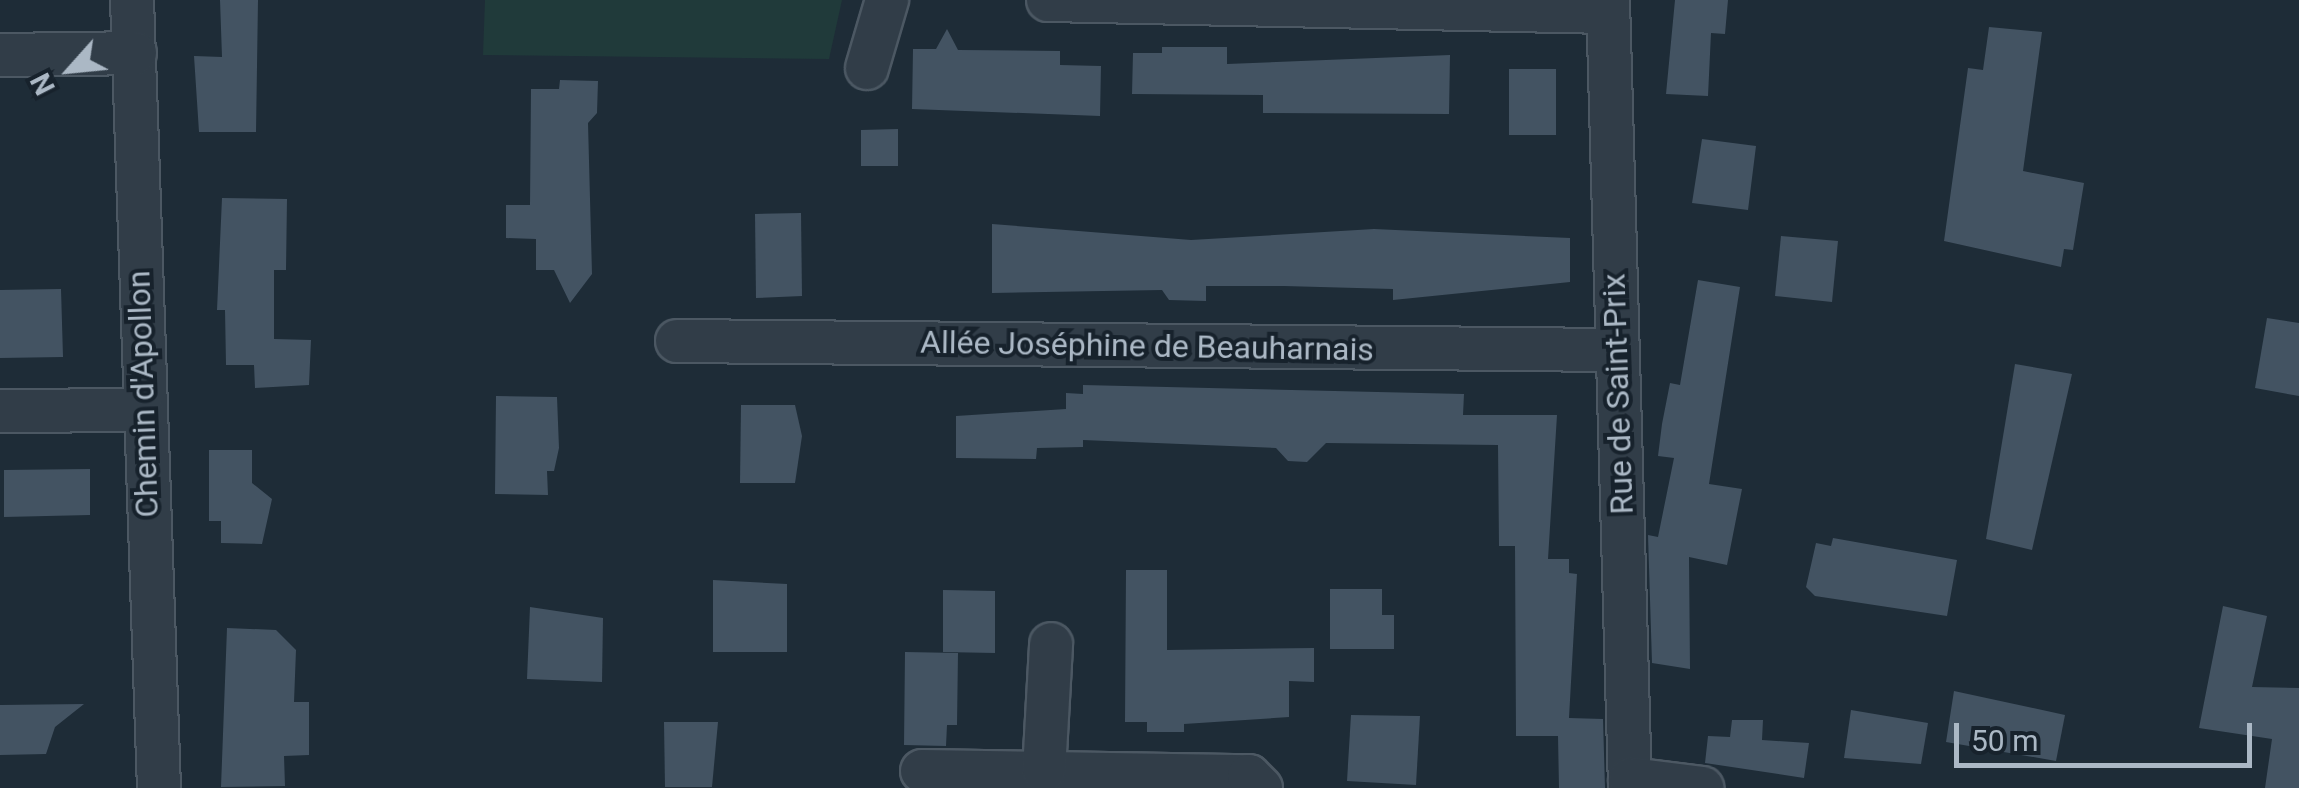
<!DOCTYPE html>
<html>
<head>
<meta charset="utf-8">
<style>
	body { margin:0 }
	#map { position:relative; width:2299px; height:788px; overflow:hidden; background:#1e2c37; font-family:Roboto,sans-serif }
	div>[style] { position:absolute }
	.green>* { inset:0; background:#203a3a }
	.building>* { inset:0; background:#435362 }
	.roads { filter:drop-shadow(2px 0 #4c5863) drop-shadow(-2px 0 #4c5863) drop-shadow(0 2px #4c5863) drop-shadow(0 -2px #4c5863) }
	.street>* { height:42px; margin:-21px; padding:0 21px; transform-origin:21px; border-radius:21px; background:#313d48 }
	span { translate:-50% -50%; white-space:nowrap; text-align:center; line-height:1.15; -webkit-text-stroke:8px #17222c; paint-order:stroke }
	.street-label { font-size:32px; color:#abb8c5 }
	.north { position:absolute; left:20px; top:20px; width:100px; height:100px; -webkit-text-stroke:8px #17222c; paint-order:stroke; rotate:243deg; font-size:28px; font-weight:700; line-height:40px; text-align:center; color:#abb8c5 }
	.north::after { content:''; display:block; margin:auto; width:35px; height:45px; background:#abb8c5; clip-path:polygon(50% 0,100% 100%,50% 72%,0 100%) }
	.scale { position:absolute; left:1954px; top:723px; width:298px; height:45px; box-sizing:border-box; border:5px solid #abb8c5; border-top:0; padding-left:12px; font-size:30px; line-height:35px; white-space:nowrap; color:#abb8c5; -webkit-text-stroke:8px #17222c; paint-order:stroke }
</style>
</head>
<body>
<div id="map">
	<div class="green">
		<i style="clip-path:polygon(485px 0,842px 0,829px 59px,483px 55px)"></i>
	</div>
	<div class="building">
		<i style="clip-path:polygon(220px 0,258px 0,256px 132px,199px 132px,194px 56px,222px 57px)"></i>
		<i style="clip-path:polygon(1675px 0,1728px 0,1725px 34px,1711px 33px,1708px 96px,1666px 94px)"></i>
		<i style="clip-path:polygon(1989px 27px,2042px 32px,2023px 171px,2084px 183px,2073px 250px,2064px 249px,2061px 267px,1944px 241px,1968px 68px,1983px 70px)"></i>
		<i style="clip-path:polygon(947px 29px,958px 50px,1060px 51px,1060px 65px,1101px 66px,1100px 116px,912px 109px,913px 49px,936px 49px)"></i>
		<i style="clip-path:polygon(1162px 47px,1227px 47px,1227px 64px,1450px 55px,1449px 114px,1263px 113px,1263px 95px,1132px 94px,1133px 53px,1162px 53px)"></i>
		<i style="clip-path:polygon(1509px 69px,1556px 69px,1556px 135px,1509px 135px)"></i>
		<i style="clip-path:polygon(560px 80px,598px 81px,597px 113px,588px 123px,592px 274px,570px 303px,554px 270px,536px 270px,536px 239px,506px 238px,506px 205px,530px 205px,531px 89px,559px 89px)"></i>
		<i style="clip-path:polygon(898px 129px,898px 166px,861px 166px,861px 130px)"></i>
		<i style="clip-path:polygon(1702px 139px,1756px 146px,1748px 210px,1692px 203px)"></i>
		<i style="clip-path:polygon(222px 198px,287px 199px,286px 270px,274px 270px,274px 339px,311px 340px,309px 385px,255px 388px,254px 365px,226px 365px,225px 310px,217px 310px)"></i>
		<i style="clip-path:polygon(801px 213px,802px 296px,756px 298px,755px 214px)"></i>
		<i style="clip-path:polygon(992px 224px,1191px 240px,1374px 229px,1570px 238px,1570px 282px,1393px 300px,1393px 289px,1284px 286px,1206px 286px,1206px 301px,1169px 300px,1162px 290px,992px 293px)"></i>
		<i style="clip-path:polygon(1781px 236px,1838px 241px,1832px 302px,1775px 296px)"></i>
		<i style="clip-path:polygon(1698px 280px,1740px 287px,1709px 484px,1742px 489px,1727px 565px,1689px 557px,1690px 669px,1652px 663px,1648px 535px,1658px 537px,1674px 458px,1658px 456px,1662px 424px,1670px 383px,1680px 385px)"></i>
		<i style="clip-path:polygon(61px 289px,63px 357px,0 358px,0 290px)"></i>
		<i style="clip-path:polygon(2267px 318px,2299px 323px,2299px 396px,2255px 388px)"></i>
		<i style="clip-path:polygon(2015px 364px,2072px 374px,2032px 550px,1986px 539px)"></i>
		<i style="clip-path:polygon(1083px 385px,1464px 394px,1463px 415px,1557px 415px,1548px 559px,1569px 559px,1569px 573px,1577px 574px,1569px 718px,1603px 719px,1605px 788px,1559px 788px,1558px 736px,1516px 736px,1515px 546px,1499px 546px,1498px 445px,1326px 443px,1307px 462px,1288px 461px,1276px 448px,1083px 440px,1083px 447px,1037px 448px,1036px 459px,956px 458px,956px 416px,1066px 409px,1066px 393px,1083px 394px)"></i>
		<i style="clip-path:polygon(496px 396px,557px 397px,559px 448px,554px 471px,547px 471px,548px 495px,495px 494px)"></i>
		<i style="clip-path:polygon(741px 405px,795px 405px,802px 436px,795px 483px,740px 483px)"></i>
		<i style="clip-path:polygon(209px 450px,252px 450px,252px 483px,272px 499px,262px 544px,221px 543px,221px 521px,209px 521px)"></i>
		<i style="clip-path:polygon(90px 469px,90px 515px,4px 517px,4px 470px)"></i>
		<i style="clip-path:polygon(1833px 538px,1957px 560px,1947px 616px,1815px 596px,1806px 587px,1816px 543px,1831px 546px)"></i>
		<i style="clip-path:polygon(1126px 570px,1167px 570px,1167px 650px,1314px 648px,1314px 682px,1289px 681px,1289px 717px,1184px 724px,1184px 732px,1147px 732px,1147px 722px,1125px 722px)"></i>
		<i style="clip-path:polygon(713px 580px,787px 584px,787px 652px,713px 652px)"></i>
		<i style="clip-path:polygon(1330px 589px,1382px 589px,1382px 615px,1394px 615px,1394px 649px,1330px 649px)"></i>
		<i style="clip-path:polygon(943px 590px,995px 591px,995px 653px,943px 652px)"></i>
		<i style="clip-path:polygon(2223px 606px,2267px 616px,2252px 687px,2299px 688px,2299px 788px,2265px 788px,2272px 739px,2199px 728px)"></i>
		<i style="clip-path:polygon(530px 607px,603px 618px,602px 682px,527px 679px)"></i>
		<i style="clip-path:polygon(227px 628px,276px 630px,296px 650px,294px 702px,309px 702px,309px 755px,284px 756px,285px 786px,221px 787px)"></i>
		<i style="clip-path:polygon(905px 652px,958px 653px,957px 725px,947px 725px,946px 746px,904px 745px)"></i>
		<i style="clip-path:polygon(1954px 691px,2065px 715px,2056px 761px,1946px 742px)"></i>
		<i style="clip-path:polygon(84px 704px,55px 727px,46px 754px,0 755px,0 705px)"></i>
		<i style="clip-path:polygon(1851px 710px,1928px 723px,1921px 764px,1844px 758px)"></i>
		<i style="clip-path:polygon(1351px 715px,1420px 716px,1416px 785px,1347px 781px)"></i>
		<i style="clip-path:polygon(1732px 720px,1763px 720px,1762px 740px,1809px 743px,1804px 778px,1705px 763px,1708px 736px,1730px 737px)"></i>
		<i style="clip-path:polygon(664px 722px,718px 722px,712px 787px,665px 787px)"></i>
	</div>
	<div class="roads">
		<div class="street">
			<i style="left:132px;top:0;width:788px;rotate:88.04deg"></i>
			<i style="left:1048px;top:0;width:560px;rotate:1.23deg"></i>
			<i style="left:1608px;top:0;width:788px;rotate:88.4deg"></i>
			<i style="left:0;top:55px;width:135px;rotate:-0.8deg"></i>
			<i style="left:867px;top:68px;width:71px;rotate:-73.6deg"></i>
			<i style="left:677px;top:341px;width:940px;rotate:0.55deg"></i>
			<i style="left:0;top:411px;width:142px;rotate:-0.4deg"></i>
			<i style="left:922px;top:771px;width:327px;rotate:0.9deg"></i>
			<i style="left:1249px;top:776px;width:17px;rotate:45deg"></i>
			<i style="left:1044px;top:771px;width:127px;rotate:-86.8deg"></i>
			<i style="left:1630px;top:779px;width:73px;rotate:7.1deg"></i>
		</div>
	</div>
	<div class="street-label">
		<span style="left:1147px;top:346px;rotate:1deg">Allée Joséphine de Beauharnais</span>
		<span style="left:143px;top:394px;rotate:-92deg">Chemin d'Apollon</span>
		<span style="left:1618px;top:394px;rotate:-92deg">Rue de Saint-Prix</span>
	</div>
	<div class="north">N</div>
	<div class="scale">50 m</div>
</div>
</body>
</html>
